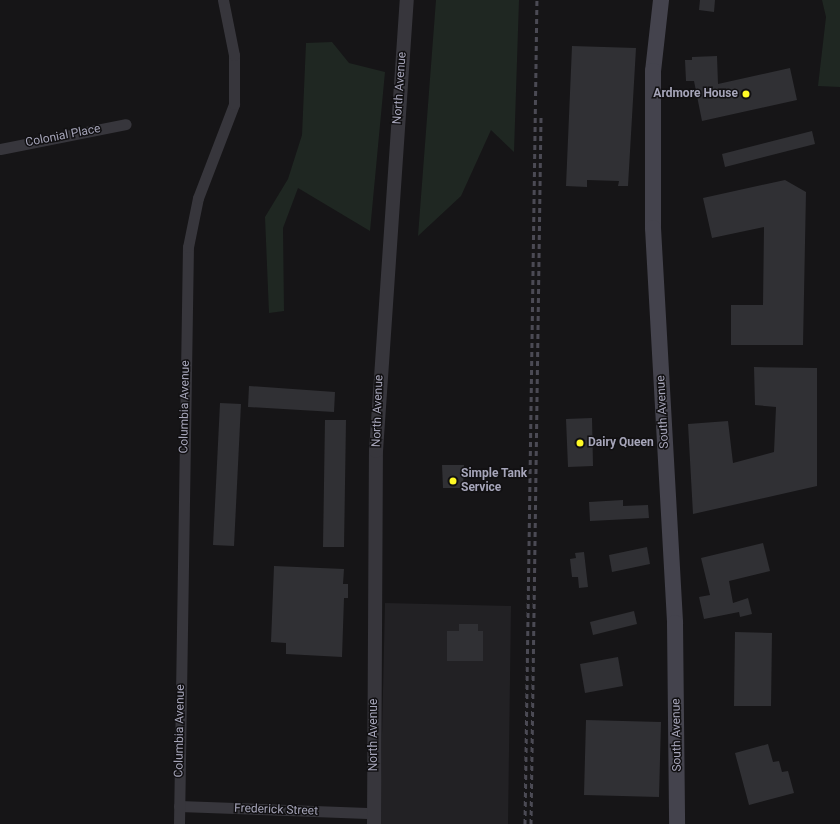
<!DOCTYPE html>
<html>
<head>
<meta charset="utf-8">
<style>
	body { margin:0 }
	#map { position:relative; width:840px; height:824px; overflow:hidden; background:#161517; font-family:Roboto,sans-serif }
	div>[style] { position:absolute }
	.built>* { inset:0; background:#222124 }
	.green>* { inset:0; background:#1f2722 }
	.building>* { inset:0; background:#303034 }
	.minor>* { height:11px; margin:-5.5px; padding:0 5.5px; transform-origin:5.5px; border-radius:5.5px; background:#37363c }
	.tertiary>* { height:14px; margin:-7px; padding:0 7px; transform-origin:7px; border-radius:7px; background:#37363c }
	.secondary>* { height:16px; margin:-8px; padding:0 8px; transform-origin:8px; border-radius:8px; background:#44434d }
	.rail>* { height:3px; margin-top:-1.5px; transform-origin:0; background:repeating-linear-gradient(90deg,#4b4a54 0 5px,transparent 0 9px) }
	.dots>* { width:11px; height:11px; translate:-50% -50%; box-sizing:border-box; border:2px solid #111012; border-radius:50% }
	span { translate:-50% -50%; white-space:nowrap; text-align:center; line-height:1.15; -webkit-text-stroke:3px #111012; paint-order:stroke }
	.street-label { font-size:12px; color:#a6a5b9 }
	.poi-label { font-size:12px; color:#a6a5b9; font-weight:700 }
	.right { translate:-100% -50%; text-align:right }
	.left { translate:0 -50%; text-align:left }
</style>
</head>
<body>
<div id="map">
	<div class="built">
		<i style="clip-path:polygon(385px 603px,511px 606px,508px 824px,380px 824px)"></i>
	</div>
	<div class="green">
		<i style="clip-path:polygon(436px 0,519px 0,514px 152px,491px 130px,461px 196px,418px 236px)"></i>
		<i style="clip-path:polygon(822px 0,840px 0,840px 87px,818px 86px,826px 17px)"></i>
		<i style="clip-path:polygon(332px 42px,349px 63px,385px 72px,370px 231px,298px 188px,283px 228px,284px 311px,269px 313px,265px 217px,288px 179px,302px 135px,306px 43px)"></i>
	</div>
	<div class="building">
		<i style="clip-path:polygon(700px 0,715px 0,714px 12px,699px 10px)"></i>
		<i style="clip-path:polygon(572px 46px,636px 48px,628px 186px,618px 186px,619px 181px,587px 180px,587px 187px,566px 186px)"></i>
		<i style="clip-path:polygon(717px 56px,718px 84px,790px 68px,797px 100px,702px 121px,694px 81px,686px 81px,685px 60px,692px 60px,692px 57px)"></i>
		<i style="clip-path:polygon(812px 131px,815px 144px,725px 167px,722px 154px)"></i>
		<i style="clip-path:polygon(785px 180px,806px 192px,803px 345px,731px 345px,731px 305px,763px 305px,764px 227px,712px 238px,703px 198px)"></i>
		<i style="clip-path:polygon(754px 367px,817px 368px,817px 486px,693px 514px,688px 424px,728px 421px,733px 463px,774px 452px,776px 407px,755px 405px)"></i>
		<i style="clip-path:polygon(249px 386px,335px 392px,334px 412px,248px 407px)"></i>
		<i style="clip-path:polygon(220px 403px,241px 404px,234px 546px,213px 545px)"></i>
		<i style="clip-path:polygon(592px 418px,593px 466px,568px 467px,566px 419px)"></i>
		<i style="clip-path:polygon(325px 420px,346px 420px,344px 547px,323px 547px)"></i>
		<i style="clip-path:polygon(442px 465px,464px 465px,463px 488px,443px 488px)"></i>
		<i style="clip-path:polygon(623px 500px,623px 506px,648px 505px,649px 518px,590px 521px,589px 502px)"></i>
		<i style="clip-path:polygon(763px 543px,770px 571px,729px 581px,733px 603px,748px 598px,752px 614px,740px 617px,739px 612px,704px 619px,699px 597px,710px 595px,701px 558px)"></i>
		<i style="clip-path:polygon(647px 547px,650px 564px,612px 572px,609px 555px)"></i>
		<i style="clip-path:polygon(584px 552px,588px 587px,579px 588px,578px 577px,572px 577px,570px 559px,576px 558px,575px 553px)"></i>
		<i style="clip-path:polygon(274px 566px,344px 569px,343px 584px,348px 584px,348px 598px,344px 598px,342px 657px,286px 654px,286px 643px,271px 642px)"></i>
		<i style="clip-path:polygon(634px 611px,637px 624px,593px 635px,590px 622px)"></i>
		<i style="clip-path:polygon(459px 624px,478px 624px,478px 631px,483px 631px,483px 661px,447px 661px,447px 631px,459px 631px)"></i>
		<i style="clip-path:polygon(735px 632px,772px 633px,771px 706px,734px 706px)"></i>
		<i style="clip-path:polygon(618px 657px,623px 686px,585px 693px,580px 664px)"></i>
		<i style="clip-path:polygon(586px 720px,661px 722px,659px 797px,584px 795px)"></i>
		<i style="clip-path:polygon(768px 744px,773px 762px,779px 761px,782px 772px,788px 771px,794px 793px,749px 805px,735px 753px)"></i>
	</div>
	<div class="minor">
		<i style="left:0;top:149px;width:128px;rotate:-11.2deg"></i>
		<i style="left:179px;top:806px;width:195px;rotate:2.1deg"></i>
		<i style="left:179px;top:824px;width:577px;rotate:-89.11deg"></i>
		<i style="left:188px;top:247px;width:50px;rotate:-78.5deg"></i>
		<i style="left:198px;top:198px;width:101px;rotate:-69deg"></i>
		<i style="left:234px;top:104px;width:49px;rotate:-90deg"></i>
		<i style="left:234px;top:55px;width:56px;rotate:-101.3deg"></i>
	</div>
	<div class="tertiary">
		<i style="left:374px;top:824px;width:373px;rotate:-89.7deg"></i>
		<i style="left:376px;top:451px;width:452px;rotate:-86.1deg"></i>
	</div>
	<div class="secondary">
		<i style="left:661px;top:0;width:71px;rotate:96.4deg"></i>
		<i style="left:653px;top:71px;width:157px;rotate:90deg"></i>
		<i style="left:653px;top:228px;width:396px;rotate:86.8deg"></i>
		<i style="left:675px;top:623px;width:201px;rotate:89.4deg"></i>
	</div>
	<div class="rail">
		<i style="left:525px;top:824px;width:824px;rotate:-89.17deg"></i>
		<i style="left:531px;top:824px;width:708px;rotate:-89.19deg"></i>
	</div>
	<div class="dots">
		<i style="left:746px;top:94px;background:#fffa25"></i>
		<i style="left:580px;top:443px;background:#fffa25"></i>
		<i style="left:453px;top:481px;background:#fffa25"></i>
	</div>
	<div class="street-label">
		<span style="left:400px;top:88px;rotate:-86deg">North Avenue</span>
		<span style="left:63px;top:136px;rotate:-11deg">Colonial Place</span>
		<span style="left:185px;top:407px;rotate:-89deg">Columbia Avenue</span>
		<span style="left:378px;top:411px;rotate:-88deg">North Avenue</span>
		<span style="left:663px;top:412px;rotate:-93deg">South Avenue</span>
		<span style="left:180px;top:731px;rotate:-89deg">Columbia Avenue</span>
		<span style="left:374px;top:735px;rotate:-90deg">North Avenue</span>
		<span style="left:677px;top:735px;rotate:-91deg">South Avenue</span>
		<span style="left:276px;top:810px;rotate:2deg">Frederick Street</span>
	</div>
	<div class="poi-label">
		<span class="right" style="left:738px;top:94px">Ardmore House</span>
		<span class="left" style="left:588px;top:443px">Dairy Queen</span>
		<span class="left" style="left:461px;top:481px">Simple Tank<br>Service</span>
	</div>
</div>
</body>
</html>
